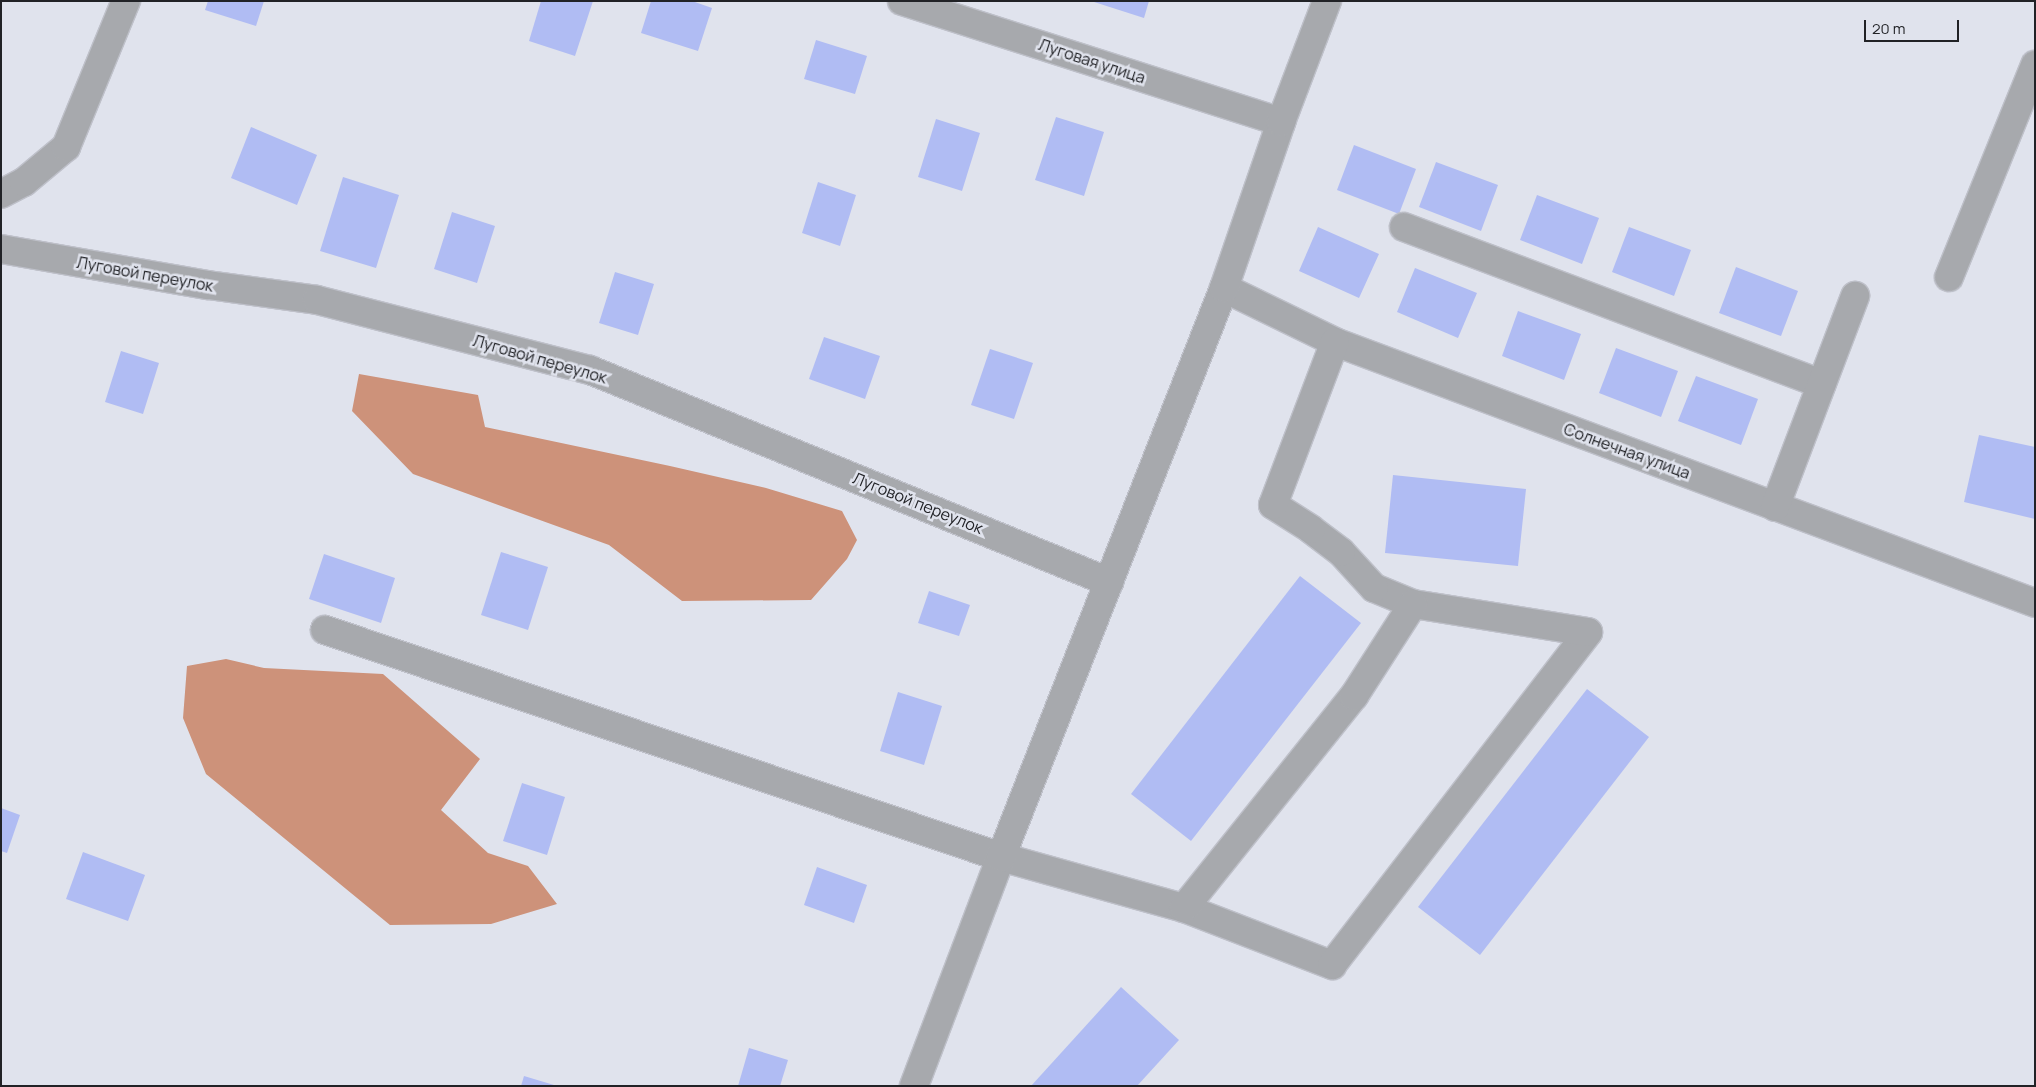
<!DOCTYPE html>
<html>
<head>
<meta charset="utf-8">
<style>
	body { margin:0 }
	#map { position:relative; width:2036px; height:1087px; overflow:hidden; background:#e0e3ed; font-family:Manrope,sans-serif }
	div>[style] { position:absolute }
	.forest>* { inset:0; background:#cd927a }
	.building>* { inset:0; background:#b0bcf3 }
	.roads { filter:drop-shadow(1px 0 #bec0c9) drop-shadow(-1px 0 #bec0c9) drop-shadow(0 1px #bec0c9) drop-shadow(0 -1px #bec0c9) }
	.minor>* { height:28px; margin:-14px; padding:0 14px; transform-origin:14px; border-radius:14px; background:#a7a9ad }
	span { translate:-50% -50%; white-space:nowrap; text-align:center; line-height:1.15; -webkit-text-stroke:5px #e0e3ed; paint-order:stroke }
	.street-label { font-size:16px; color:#212226 }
	.frame { position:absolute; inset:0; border:2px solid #212226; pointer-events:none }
	.scale { position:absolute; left:1864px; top:20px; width:95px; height:22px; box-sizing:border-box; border:2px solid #212226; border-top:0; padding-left:6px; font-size:15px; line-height:18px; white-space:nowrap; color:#212226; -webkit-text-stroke:4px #e0e3ed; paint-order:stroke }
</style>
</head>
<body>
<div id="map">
	<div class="forest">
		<i style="clip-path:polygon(359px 374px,478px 395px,485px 427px,670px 466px,766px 488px,842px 511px,857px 540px,847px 559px,811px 600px,682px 601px,609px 545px,413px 474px,352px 411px)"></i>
		<i style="clip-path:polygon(226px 659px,264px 668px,383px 674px,480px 759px,441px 810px,488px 853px,528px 866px,557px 904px,491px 924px,390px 925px,206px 774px,183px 718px,187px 666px)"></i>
	</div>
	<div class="building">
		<i style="clip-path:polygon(208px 1px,264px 1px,256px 26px,205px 10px)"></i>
		<i style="clip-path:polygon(541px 1px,593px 1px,575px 56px,529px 41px)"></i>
		<i style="clip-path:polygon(651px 1px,692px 1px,712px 8px,698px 51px,641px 33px)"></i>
		<i style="clip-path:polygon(1091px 1px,1149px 1px,1144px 18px)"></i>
		<i style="clip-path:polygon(816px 40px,867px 56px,855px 94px,804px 79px)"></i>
		<i style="clip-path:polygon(1056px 117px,1104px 132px,1084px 196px,1035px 180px)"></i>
		<i style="clip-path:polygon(936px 119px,980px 133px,962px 191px,918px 177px)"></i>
		<i style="clip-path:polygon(251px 127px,317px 155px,297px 205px,231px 178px)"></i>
		<i style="clip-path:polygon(1354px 145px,1416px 169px,1399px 214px,1337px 190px)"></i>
		<i style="clip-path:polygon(1436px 162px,1498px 185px,1481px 231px,1419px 207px)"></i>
		<i style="clip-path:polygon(343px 177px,399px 195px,376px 268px,320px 251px)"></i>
		<i style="clip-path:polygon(818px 182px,856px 195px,840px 246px,802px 233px)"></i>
		<i style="clip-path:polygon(1537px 195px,1599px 218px,1582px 264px,1520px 240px)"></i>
		<i style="clip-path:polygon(452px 212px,495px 226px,477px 283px,434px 269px)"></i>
		<i style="clip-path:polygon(1318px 227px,1379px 254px,1359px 298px,1299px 271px)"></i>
		<i style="clip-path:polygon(1629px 227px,1691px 250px,1674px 296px,1612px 272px)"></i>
		<i style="clip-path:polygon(1736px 267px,1798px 291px,1781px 336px,1719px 313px)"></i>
		<i style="clip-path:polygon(1415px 268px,1477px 293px,1458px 338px,1397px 312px)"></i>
		<i style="clip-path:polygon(615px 272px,654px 284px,638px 335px,599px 323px)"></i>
		<i style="clip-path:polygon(1518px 311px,1581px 334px,1564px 380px,1502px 356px)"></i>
		<i style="clip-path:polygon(824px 337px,880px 356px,865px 399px,809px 379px)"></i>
		<i style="clip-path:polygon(1616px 348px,1678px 371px,1661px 417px,1599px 393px)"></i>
		<i style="clip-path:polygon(990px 349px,1033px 363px,1014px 419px,971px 405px)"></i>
		<i style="clip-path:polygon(121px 351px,159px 363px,143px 414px,105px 402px)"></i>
		<i style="clip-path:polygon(1696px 376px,1758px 399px,1741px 445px,1678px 421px)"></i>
		<i style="clip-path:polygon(1979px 435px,2035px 447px,2035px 519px,1964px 502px)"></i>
		<i style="clip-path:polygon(1393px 475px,1526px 489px,1518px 566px,1385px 553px)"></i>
		<i style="clip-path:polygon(501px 552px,548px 567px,528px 630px,481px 615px)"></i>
		<i style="clip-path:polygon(324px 554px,395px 578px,381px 623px,309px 599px)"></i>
		<i style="clip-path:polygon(1300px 576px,1361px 623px,1191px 841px,1131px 794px)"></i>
		<i style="clip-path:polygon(929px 591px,970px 605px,959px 636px,918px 623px)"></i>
		<i style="clip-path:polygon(1587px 689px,1649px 737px,1480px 955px,1418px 907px)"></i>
		<i style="clip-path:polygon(898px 692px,942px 706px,924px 765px,880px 751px)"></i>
		<i style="clip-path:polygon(522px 783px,565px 797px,547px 855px,503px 841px)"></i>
		<i style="clip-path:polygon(1px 808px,20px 815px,7px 853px,1px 851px)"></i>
		<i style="clip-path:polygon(83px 852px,145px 875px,128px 921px,66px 899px)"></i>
		<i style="clip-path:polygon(817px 867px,867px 885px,854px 923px,804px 905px)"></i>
		<i style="clip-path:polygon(1121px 987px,1179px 1040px,1137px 1086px,1031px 1086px)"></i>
		<i style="clip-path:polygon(749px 1048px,788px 1060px,780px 1086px,738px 1086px)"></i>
		<i style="clip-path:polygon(524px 1076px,554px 1085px,554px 1086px,521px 1086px)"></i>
	</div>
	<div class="roads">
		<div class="minor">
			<i style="left:902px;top:1px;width:398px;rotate:17.7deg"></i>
			<i style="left:1px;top:194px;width:26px;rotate:-28deg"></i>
			<i style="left:24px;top:182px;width:55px;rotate:-39.8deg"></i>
			<i style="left:66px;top:147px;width:158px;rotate:-67.7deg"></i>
			<i style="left:1404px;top:227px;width:446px;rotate:20.6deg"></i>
			<i style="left:1px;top:249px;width:210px;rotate:9.9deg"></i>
			<i style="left:208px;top:285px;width:110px;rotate:7.8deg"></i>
			<i style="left:317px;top:300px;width:282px;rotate:14.4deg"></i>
			<i style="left:590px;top:370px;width:561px;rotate:22.22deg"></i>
			<i style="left:1949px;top:277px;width:229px;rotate:-67.9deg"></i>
			<i style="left:1224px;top:288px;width:123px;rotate:25.9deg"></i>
			<i style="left:1335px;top:342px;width:747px;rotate:20.45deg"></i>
			<i style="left:1775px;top:507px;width:226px;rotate:-69.2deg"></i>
			<i style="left:325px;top:630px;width:713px;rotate:18.56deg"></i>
			<i style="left:1001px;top:857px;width:190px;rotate:15.6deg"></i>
			<i style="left:1184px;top:908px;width:159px;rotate:21.1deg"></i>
			<i style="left:1332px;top:965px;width:420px;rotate:-52.4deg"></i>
			<i style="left:1588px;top:632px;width:177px;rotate:-170.9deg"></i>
			<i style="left:1413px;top:604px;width:42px;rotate:-157.7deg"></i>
			<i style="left:1374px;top:588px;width:49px;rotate:-132.5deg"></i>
			<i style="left:1341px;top:552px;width:38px;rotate:-143deg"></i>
			<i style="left:1311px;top:529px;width:45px;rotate:-147.7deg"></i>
			<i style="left:1273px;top:505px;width:174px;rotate:-69.2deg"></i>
			<i style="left:1184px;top:908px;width:272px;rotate:-51.3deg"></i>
			<i style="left:1354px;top:696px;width:109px;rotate:-57.3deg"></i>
			<i style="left:914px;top:1086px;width:245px;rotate:-69.2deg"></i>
			<i style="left:1001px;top:857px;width:611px;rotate:-68.6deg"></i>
			<i style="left:1224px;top:288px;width:176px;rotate:-71deg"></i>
			<i style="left:1281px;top:122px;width:129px;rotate:-69.2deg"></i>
		</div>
	</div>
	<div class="street-label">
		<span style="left:1092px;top:61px;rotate:18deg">Луговая улица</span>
		<span style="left:145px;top:274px;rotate:10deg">Луговой переулок</span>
		<span style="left:540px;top:359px;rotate:16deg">Луговой переулок</span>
		<span style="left:1627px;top:451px;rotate:20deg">Солнечная улица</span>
		<span style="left:918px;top:503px;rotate:22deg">Луговой переулок</span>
	</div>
	<div class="frame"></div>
	<div class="scale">20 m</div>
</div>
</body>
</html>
